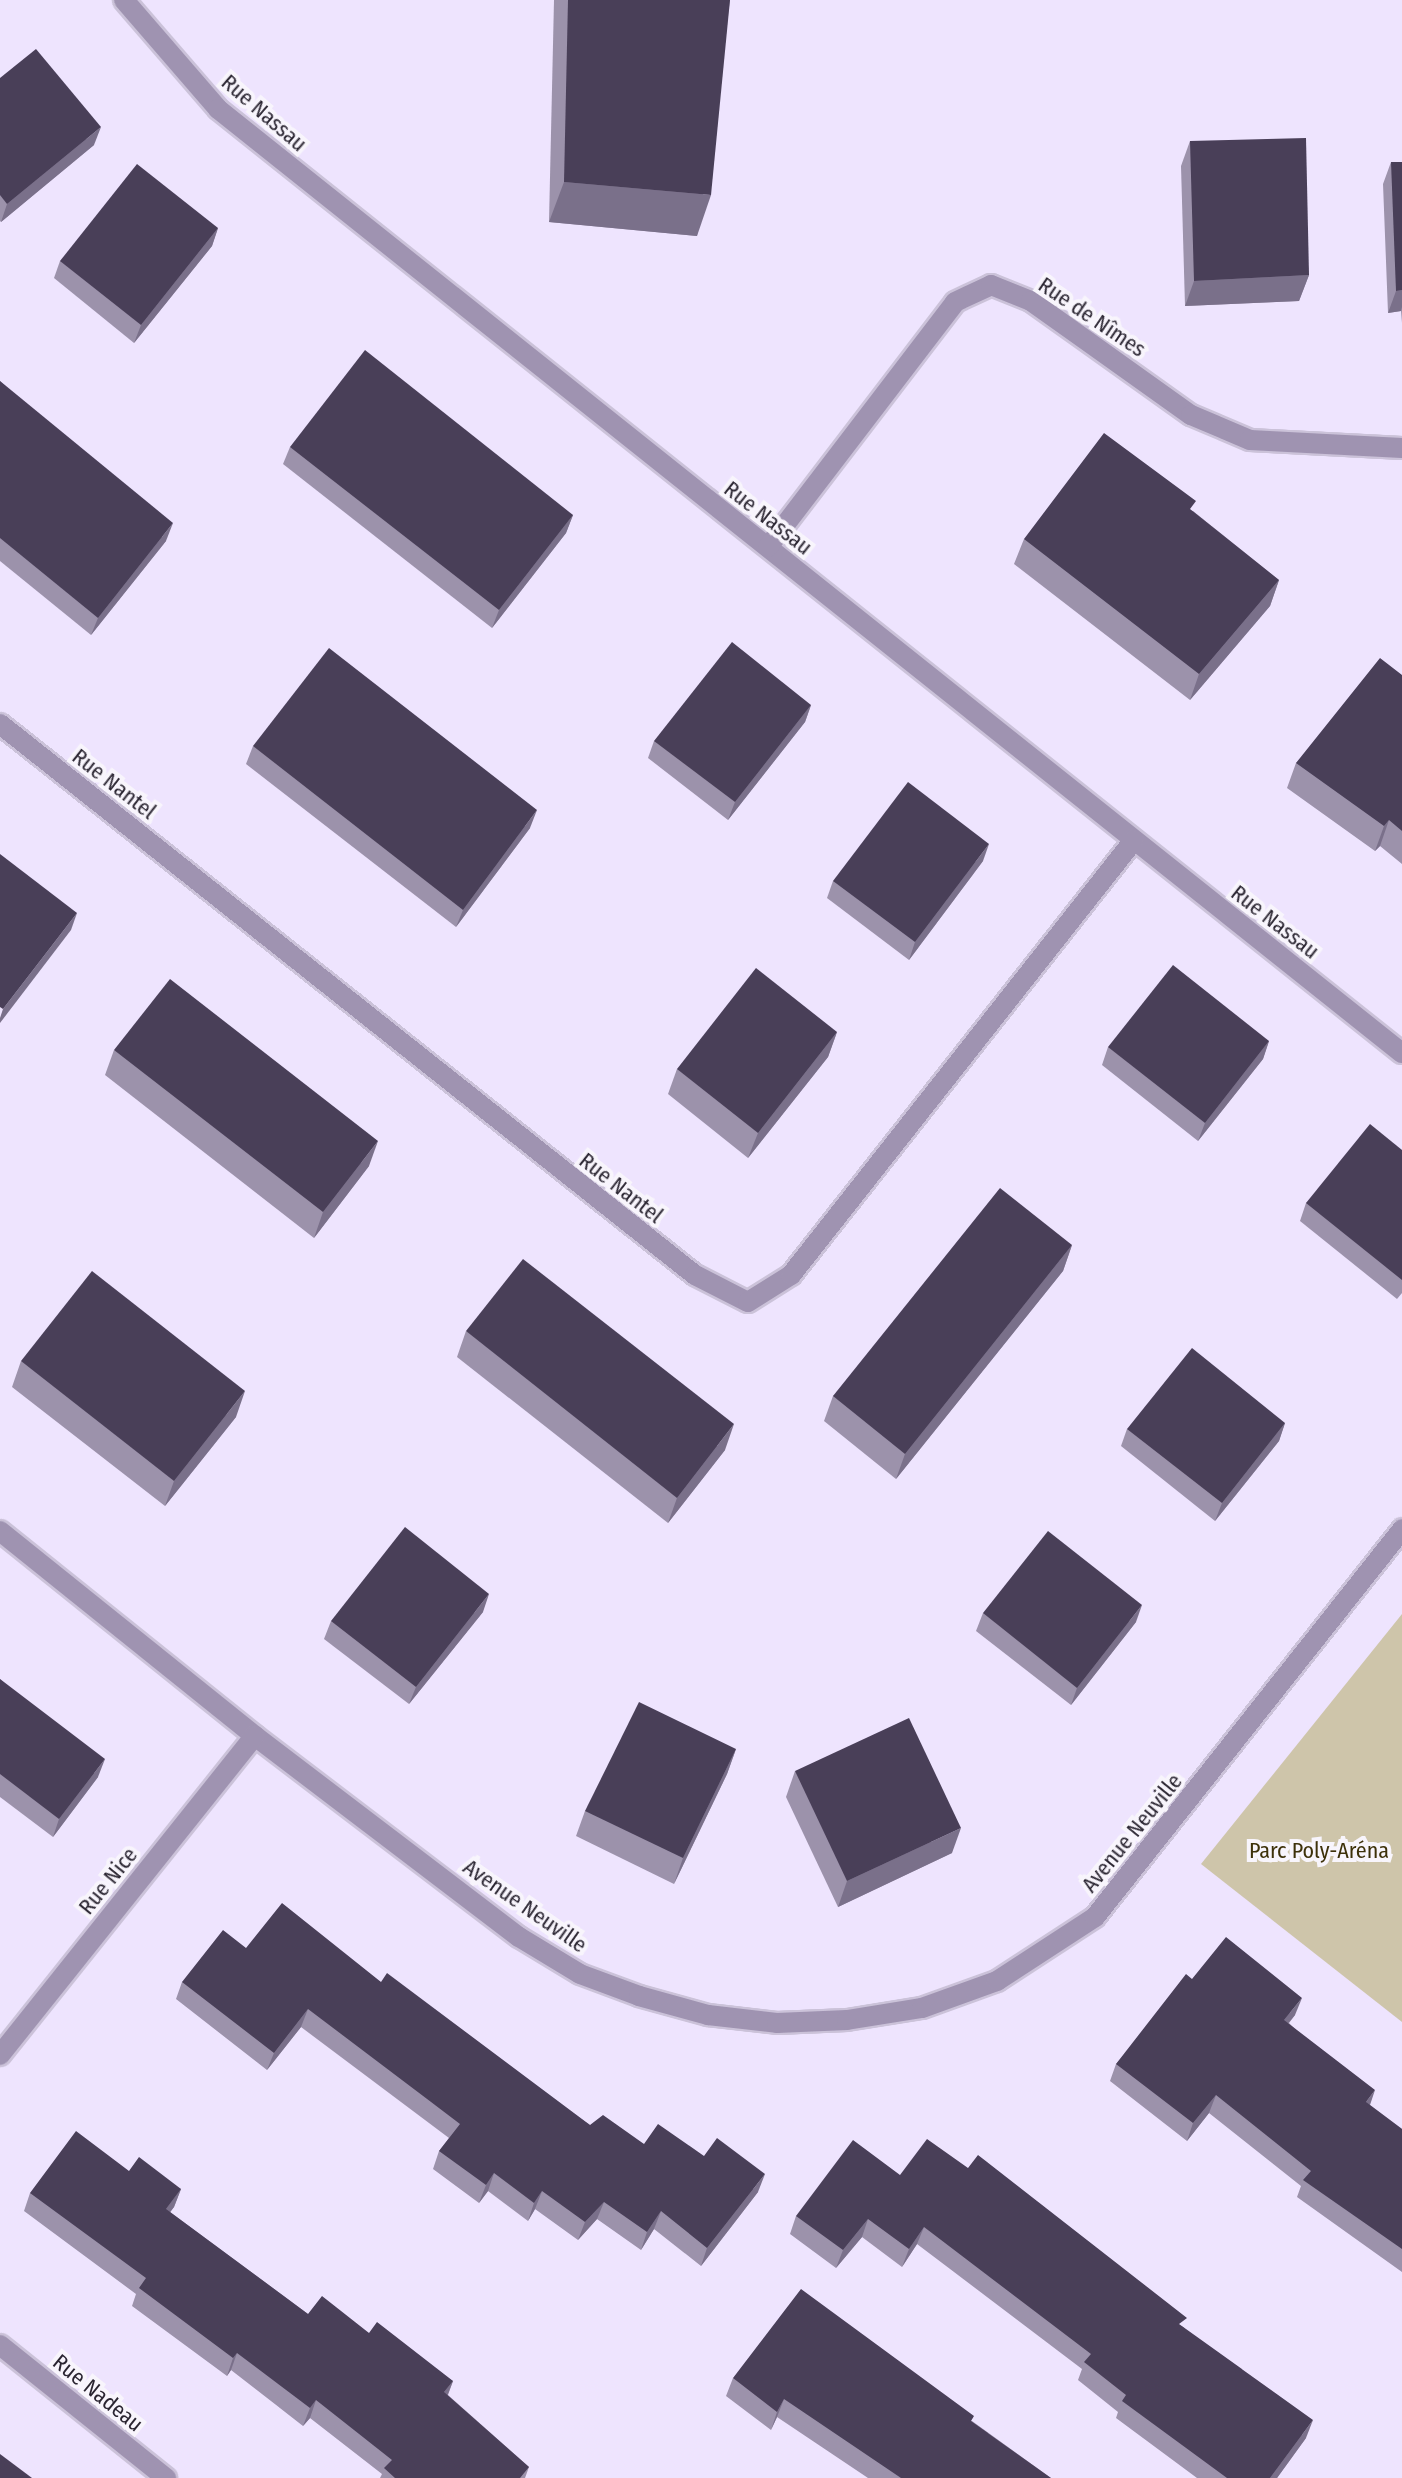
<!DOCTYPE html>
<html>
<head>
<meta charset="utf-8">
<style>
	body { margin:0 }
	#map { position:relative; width:1402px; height:2478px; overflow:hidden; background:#eee4fe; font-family:"Fira Sans Condensed",sans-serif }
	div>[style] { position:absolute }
	.green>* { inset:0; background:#cec5aa }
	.roads { filter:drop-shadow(2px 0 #cbc2d9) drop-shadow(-2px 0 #cbc2d9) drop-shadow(0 2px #cbc2d9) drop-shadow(0 -2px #cbc2d9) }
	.street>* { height:20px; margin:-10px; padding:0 10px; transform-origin:10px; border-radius:10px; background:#9f93b1 }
	.wall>* { inset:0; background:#9c92ab }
	.shaded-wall>* { inset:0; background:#7a708a }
	.building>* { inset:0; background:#493f58 }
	span { translate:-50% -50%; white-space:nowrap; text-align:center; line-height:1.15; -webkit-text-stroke:8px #f8f5fc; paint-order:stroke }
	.street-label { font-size:22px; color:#2a2531 }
	.park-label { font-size:22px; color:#3d310a }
</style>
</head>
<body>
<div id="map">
	<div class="green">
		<i style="clip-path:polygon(1402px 1614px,1402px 2022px,1201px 1864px)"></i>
	</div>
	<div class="roads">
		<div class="street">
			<i style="left:124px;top:0;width:144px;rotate:49.2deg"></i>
			<i style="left:218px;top:109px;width:1514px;rotate:38.57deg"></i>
			<i style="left:768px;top:547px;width:308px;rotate:-52.6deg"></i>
			<i style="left:955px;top:302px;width:40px;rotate:-25deg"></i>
			<i style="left:991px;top:285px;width:43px;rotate:21.8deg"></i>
			<i style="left:1031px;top:301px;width:196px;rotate:35.5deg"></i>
			<i style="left:1191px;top:415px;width:64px;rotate:23deg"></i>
			<i style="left:1250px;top:440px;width:152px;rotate:3deg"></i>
			<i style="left:0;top:724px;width:887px;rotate:38.41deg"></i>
			<i style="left:695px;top:1275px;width:59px;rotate:27deg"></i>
			<i style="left:748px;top:1302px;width:51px;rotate:-32.1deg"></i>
			<i style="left:791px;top:1275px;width:554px;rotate:-51.74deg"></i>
			<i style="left:0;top:1531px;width:327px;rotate:38.8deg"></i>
			<i style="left:255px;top:1736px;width:332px;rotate:37.3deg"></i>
			<i style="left:519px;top:1937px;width:71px;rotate:31.2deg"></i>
			<i style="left:580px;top:1974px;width:63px;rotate:20.4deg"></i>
			<i style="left:639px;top:1996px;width:72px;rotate:15.4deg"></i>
			<i style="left:708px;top:2015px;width:69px;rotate:6.6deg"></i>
			<i style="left:777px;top:2023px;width:70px;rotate:-2.5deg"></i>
			<i style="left:847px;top:2020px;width:76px;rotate:-9.1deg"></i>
			<i style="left:922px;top:2008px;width:80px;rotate:-19.8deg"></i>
			<i style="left:997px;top:1981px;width:117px;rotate:-33.1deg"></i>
			<i style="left:1095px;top:1917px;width:495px;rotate:-51.6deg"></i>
			<i style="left:0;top:2055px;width:408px;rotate:-51.4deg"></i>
			<i style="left:0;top:2345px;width:213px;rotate:38.7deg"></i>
		</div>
	</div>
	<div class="wall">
		<i style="clip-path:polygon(554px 0,730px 0,697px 236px,549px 222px)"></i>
		<i style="clip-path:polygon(0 78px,94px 145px,1px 222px,0 221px)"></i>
		<i style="clip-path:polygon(1190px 141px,1309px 275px,1299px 301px,1185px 306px,1181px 166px)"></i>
		<i style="clip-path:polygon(1391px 162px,1402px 162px,1402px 323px,1401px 311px,1388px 313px,1383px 184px)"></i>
		<i style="clip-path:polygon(218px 228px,212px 246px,134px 343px,54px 278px,60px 261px)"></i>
		<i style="clip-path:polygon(0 381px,166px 541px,91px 635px,0 561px)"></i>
		<i style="clip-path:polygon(290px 447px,573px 515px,566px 533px,492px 628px,283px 464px)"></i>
		<i style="clip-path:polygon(1193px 511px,1279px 580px,1270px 606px,1190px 700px,1014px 564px,1024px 539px)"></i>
		<i style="clip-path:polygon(1402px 675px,1402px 864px,1380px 846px,1375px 851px,1287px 788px,1296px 763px)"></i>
		<i style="clip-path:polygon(811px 705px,805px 722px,728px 820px,648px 758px,654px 741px)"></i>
		<i style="clip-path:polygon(253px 746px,530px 828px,456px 927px,246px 764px)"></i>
		<i style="clip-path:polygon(983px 861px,909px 960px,827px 898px,833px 881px)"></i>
		<i style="clip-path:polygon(837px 1032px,828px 1057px,748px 1158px,668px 1094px,677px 1069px)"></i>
		<i style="clip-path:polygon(1269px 1041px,1263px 1059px,1198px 1141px,1102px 1065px,1108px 1047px)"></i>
		<i style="clip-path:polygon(114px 1050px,369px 1166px,314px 1238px,105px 1075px)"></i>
		<i style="clip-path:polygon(1402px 1150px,1402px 1293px,1397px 1299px,1300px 1221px,1306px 1203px)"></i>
		<i style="clip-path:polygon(1072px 1245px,1063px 1271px,896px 1479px,824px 1421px,833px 1396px)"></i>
		<i style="clip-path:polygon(466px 1331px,725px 1450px,668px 1523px,457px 1357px)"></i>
		<i style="clip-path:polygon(21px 1361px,236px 1417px,165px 1506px,12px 1387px)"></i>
		<i style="clip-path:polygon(1285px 1423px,1279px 1441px,1215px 1521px,1121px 1446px,1127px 1429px)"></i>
		<i style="clip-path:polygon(483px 1612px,409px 1704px,324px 1639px,331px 1621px)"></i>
		<i style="clip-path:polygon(983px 1613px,1136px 1622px,1071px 1705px,976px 1631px)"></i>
		<i style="clip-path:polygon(0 1679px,98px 1777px,53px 1837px,0 1797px)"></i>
		<i style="clip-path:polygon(736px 1749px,727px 1774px,674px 1884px,576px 1836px,585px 1811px)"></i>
		<i style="clip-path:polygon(795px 1771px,952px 1853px,838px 1907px,786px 1797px)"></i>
		<i style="clip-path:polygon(246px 1948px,381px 1982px,590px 2125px,644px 2144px,704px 2156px,758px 2192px,701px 2266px,654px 2229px,641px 2250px,597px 2219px,578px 2240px,535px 2209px,528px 2221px,488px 2191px,479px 2203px,433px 2169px,439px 2151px,449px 2138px,301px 2027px,267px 2070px,176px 1999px,182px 1982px)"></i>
		<i style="clip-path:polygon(1192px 1979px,1295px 2015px,1289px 2023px,1370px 2105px,1402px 2129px,1402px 2272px,1297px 2197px,1301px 2186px,1209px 2113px,1187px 2141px,1110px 2081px,1116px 2064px)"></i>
		<i style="clip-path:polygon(129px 2171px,181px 2189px,174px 2207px,170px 2212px,308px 2314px,369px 2333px,453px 2381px,448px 2395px,529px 2467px,525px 2478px,380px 2478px,382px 2474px,310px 2418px,303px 2426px,231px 2370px,227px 2376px,132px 2306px,136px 2294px,24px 2211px,30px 2193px)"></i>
		<i style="clip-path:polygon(900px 2175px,1183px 2327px,1306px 2438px,1277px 2478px,1197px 2478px,1116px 2418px,1118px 2412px,1078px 2380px,1082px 2369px,917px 2244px,902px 2267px,862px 2237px,836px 2268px,790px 2234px,796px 2216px)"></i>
		<i style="clip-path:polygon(733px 2378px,972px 2421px,1051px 2478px,868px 2478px,777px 2417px,771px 2430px,726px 2396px)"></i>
	</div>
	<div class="shaded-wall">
		<i style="clip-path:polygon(101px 127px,94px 145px,1px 222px,7px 204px)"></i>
		<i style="clip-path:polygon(564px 182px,711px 195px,697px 236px,549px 222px)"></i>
		<i style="clip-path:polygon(218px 228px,212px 246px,134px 343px,141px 325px)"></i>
		<i style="clip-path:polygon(1309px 275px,1299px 301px,1185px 306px,1194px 281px)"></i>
		<i style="clip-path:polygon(1402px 290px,1402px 307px,1401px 311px,1388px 313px,1396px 291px)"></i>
		<i style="clip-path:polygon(573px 515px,566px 533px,492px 628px,499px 610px)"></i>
		<i style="clip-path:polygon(173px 523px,166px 541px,91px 635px,98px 618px)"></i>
		<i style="clip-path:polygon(1279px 580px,1270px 606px,1190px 700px,1199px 674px)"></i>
		<i style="clip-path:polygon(811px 705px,805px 722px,728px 820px,735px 802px)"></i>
		<i style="clip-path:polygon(537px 810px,530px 828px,456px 927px,463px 910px)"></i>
		<i style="clip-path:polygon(1389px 820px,1380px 846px,1375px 851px,1384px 826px)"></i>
		<i style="clip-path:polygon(989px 844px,983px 861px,909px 960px,915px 942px)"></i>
		<i style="clip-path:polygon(77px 913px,71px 930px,0 1023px,0 1018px,3px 1009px)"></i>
		<i style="clip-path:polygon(837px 1032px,828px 1057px,748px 1158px,758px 1133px)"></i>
		<i style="clip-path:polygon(1269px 1041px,1263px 1059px,1198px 1141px,1205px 1123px)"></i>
		<i style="clip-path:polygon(378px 1141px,369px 1166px,314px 1238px,323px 1212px)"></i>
		<i style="clip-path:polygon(1072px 1245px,1063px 1271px,896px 1479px,905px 1454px)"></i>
		<i style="clip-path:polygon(245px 1391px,236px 1417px,165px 1506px,174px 1481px)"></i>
		<i style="clip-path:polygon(1285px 1423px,1279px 1441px,1215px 1521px,1222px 1503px)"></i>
		<i style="clip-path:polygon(734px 1424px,725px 1450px,668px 1523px,677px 1498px)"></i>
		<i style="clip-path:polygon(489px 1594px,483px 1612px,409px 1704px,416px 1687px)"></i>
		<i style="clip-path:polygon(1142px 1605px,1136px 1622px,1071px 1705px,1077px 1688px)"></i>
		<i style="clip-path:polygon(736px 1749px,727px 1774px,674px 1884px,683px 1858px)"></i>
		<i style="clip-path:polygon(105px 1759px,98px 1777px,53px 1837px,59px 1819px)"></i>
		<i style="clip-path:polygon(961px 1828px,952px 1853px,838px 1907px,847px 1881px)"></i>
		<i style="clip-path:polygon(1302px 1998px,1295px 2015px,1277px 2037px,1284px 2020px)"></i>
		<i style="clip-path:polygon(308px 2009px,301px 2027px,267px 2070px,274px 2053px)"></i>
		<i style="clip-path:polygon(1375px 2090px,1369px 2108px,1366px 2102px)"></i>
		<i style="clip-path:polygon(1216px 2095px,1209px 2113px,1187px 2141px,1193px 2123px)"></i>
		<i style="clip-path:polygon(494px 2173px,488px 2191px,479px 2203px,486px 2185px)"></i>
		<i style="clip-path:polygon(765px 2174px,758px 2192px,701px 2266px,707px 2248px)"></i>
		<i style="clip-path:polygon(181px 2189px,174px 2207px,159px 2227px,166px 2209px)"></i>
		<i style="clip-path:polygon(542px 2191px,535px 2209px,528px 2221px,534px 2203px)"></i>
		<i style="clip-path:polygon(604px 2202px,597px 2219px,578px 2240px,585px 2222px)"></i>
		<i style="clip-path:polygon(661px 2211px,654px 2229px,641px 2250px,647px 2232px)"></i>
		<i style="clip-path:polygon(868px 2219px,862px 2237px,836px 2268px,843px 2250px)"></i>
		<i style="clip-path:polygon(924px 2227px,917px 2244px,902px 2267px,909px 2249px)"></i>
		<i style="clip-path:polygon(237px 2353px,231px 2370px,227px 2376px,233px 2358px)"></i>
		<i style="clip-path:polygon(453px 2381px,446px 2399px,444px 2392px)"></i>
		<i style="clip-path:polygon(784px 2399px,777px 2417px,771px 2430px,777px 2412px)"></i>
		<i style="clip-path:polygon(316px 2400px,310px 2418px,303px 2426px,310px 2408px)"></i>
		<i style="clip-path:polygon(1313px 2420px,1306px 2438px,1277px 2478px,1270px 2478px)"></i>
	</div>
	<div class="building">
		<i style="clip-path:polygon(568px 0,730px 0,711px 195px,564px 182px)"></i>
		<i style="clip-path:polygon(36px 49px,101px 127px,7px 204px,0 195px,0 78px)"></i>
		<i style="clip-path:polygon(1306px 138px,1309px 275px,1194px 281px,1190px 141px)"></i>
		<i style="clip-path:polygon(1391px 162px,1402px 162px,1402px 290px,1396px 291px)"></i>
		<i style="clip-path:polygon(137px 164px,218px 228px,141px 325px,60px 261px)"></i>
		<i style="clip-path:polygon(365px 350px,573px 515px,499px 610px,290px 447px)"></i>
		<i style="clip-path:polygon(0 381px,173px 523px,98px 618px,0 538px)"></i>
		<i style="clip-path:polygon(1104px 433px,1196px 501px,1190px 509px,1279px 580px,1199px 674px,1024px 539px)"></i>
		<i style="clip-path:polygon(732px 642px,811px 705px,735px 802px,654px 741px)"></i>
		<i style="clip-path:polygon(329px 648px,537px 810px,463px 910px,253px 746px)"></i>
		<i style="clip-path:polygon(1380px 658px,1402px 675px,1402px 831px,1389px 820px,1384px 826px,1296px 763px)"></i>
		<i style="clip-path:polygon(908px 782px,989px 844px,915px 942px,833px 881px)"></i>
		<i style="clip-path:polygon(0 854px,77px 913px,3px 1009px,0 1007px)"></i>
		<i style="clip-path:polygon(1173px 965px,1269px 1041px,1205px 1123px,1108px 1047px)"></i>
		<i style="clip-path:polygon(756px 968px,837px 1032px,758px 1133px,677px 1069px)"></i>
		<i style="clip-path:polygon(170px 979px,378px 1141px,323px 1212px,114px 1050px)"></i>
		<i style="clip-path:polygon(1370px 1124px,1402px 1150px,1402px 1280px,1306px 1203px)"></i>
		<i style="clip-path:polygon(1000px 1188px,1072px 1245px,905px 1454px,833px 1396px)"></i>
		<i style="clip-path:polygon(523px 1259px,734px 1424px,677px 1498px,466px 1331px)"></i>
		<i style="clip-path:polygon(92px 1271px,245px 1391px,174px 1481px,21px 1361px)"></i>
		<i style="clip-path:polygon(1192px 1348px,1285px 1423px,1222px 1503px,1127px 1429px)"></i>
		<i style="clip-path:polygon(405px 1527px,489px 1594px,416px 1687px,331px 1621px)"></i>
		<i style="clip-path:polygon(1048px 1531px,1142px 1605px,1077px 1688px,983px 1613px)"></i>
		<i style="clip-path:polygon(0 1679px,105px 1759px,59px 1819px,0 1774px)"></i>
		<i style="clip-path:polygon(639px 1702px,736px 1749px,683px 1858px,585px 1811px)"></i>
		<i style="clip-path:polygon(909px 1718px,961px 1828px,847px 1881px,795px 1771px)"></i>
		<i style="clip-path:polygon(282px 1903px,381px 1982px,387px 1973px,590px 2125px,603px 2115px,644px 2144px,658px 2124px,704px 2156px,717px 2138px,765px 2174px,707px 2248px,661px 2211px,647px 2232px,604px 2202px,585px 2222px,542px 2191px,534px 2203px,494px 2173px,486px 2185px,439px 2151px,460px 2124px,308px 2009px,274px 2053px,182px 1982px,223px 1930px,246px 1948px)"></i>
		<i style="clip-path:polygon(1226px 1937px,1302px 1998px,1284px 2020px,1375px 2090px,1366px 2102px,1402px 2129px,1402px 2249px,1303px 2180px,1311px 2171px,1216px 2095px,1193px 2123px,1116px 2064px,1186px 1974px,1192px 1979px)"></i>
		<i style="clip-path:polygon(76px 2131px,129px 2171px,139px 2157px,181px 2189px,166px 2209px,308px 2314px,322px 2296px,369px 2333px,377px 2322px,453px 2381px,444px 2392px,529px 2467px,520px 2478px,395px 2478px,384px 2468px,392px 2460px,316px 2400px,310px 2408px,237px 2353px,233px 2358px,139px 2288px,146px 2278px,30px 2193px)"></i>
		<i style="clip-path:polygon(927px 2139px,968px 2168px,978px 2155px,1187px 2318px,1179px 2324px,1313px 2420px,1270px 2478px,1227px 2478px,1122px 2401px,1126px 2395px,1084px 2362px,1091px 2354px,924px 2227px,909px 2249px,868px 2219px,843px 2250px,796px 2216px,853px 2140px,900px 2175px)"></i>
		<i style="clip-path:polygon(801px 2289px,974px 2416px,971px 2421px,1051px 2478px,901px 2478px,784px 2399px,777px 2412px,733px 2378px)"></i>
		<i style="clip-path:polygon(0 2454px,32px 2478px,0 2478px)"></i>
	</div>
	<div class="street-label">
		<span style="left:264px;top:113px;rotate:41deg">Rue Nassau</span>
		<span style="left:1092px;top:317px;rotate:34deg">Rue de Nîmes</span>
		<span style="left:768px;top:518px;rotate:38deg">Rue Nassau</span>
		<span style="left:114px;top:784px;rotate:38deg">Rue Nantel</span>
		<span style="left:1275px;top:922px;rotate:38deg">Rue Nassau</span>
		<span style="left:621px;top:1188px;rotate:38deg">Rue Nantel</span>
		<span style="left:1132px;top:1833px;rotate:-51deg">Avenue Neuville</span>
		<span style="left:108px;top:1881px;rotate:-51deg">Rue Nice</span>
		<span style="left:525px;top:1906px;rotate:35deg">Avenue Neuville</span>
		<span style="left:98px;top:2393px;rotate:39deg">Rue Nadeau</span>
	</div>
	<div class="park-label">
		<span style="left:1319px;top:1851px">Parc Poly-Aréna</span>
	</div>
</div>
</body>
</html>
